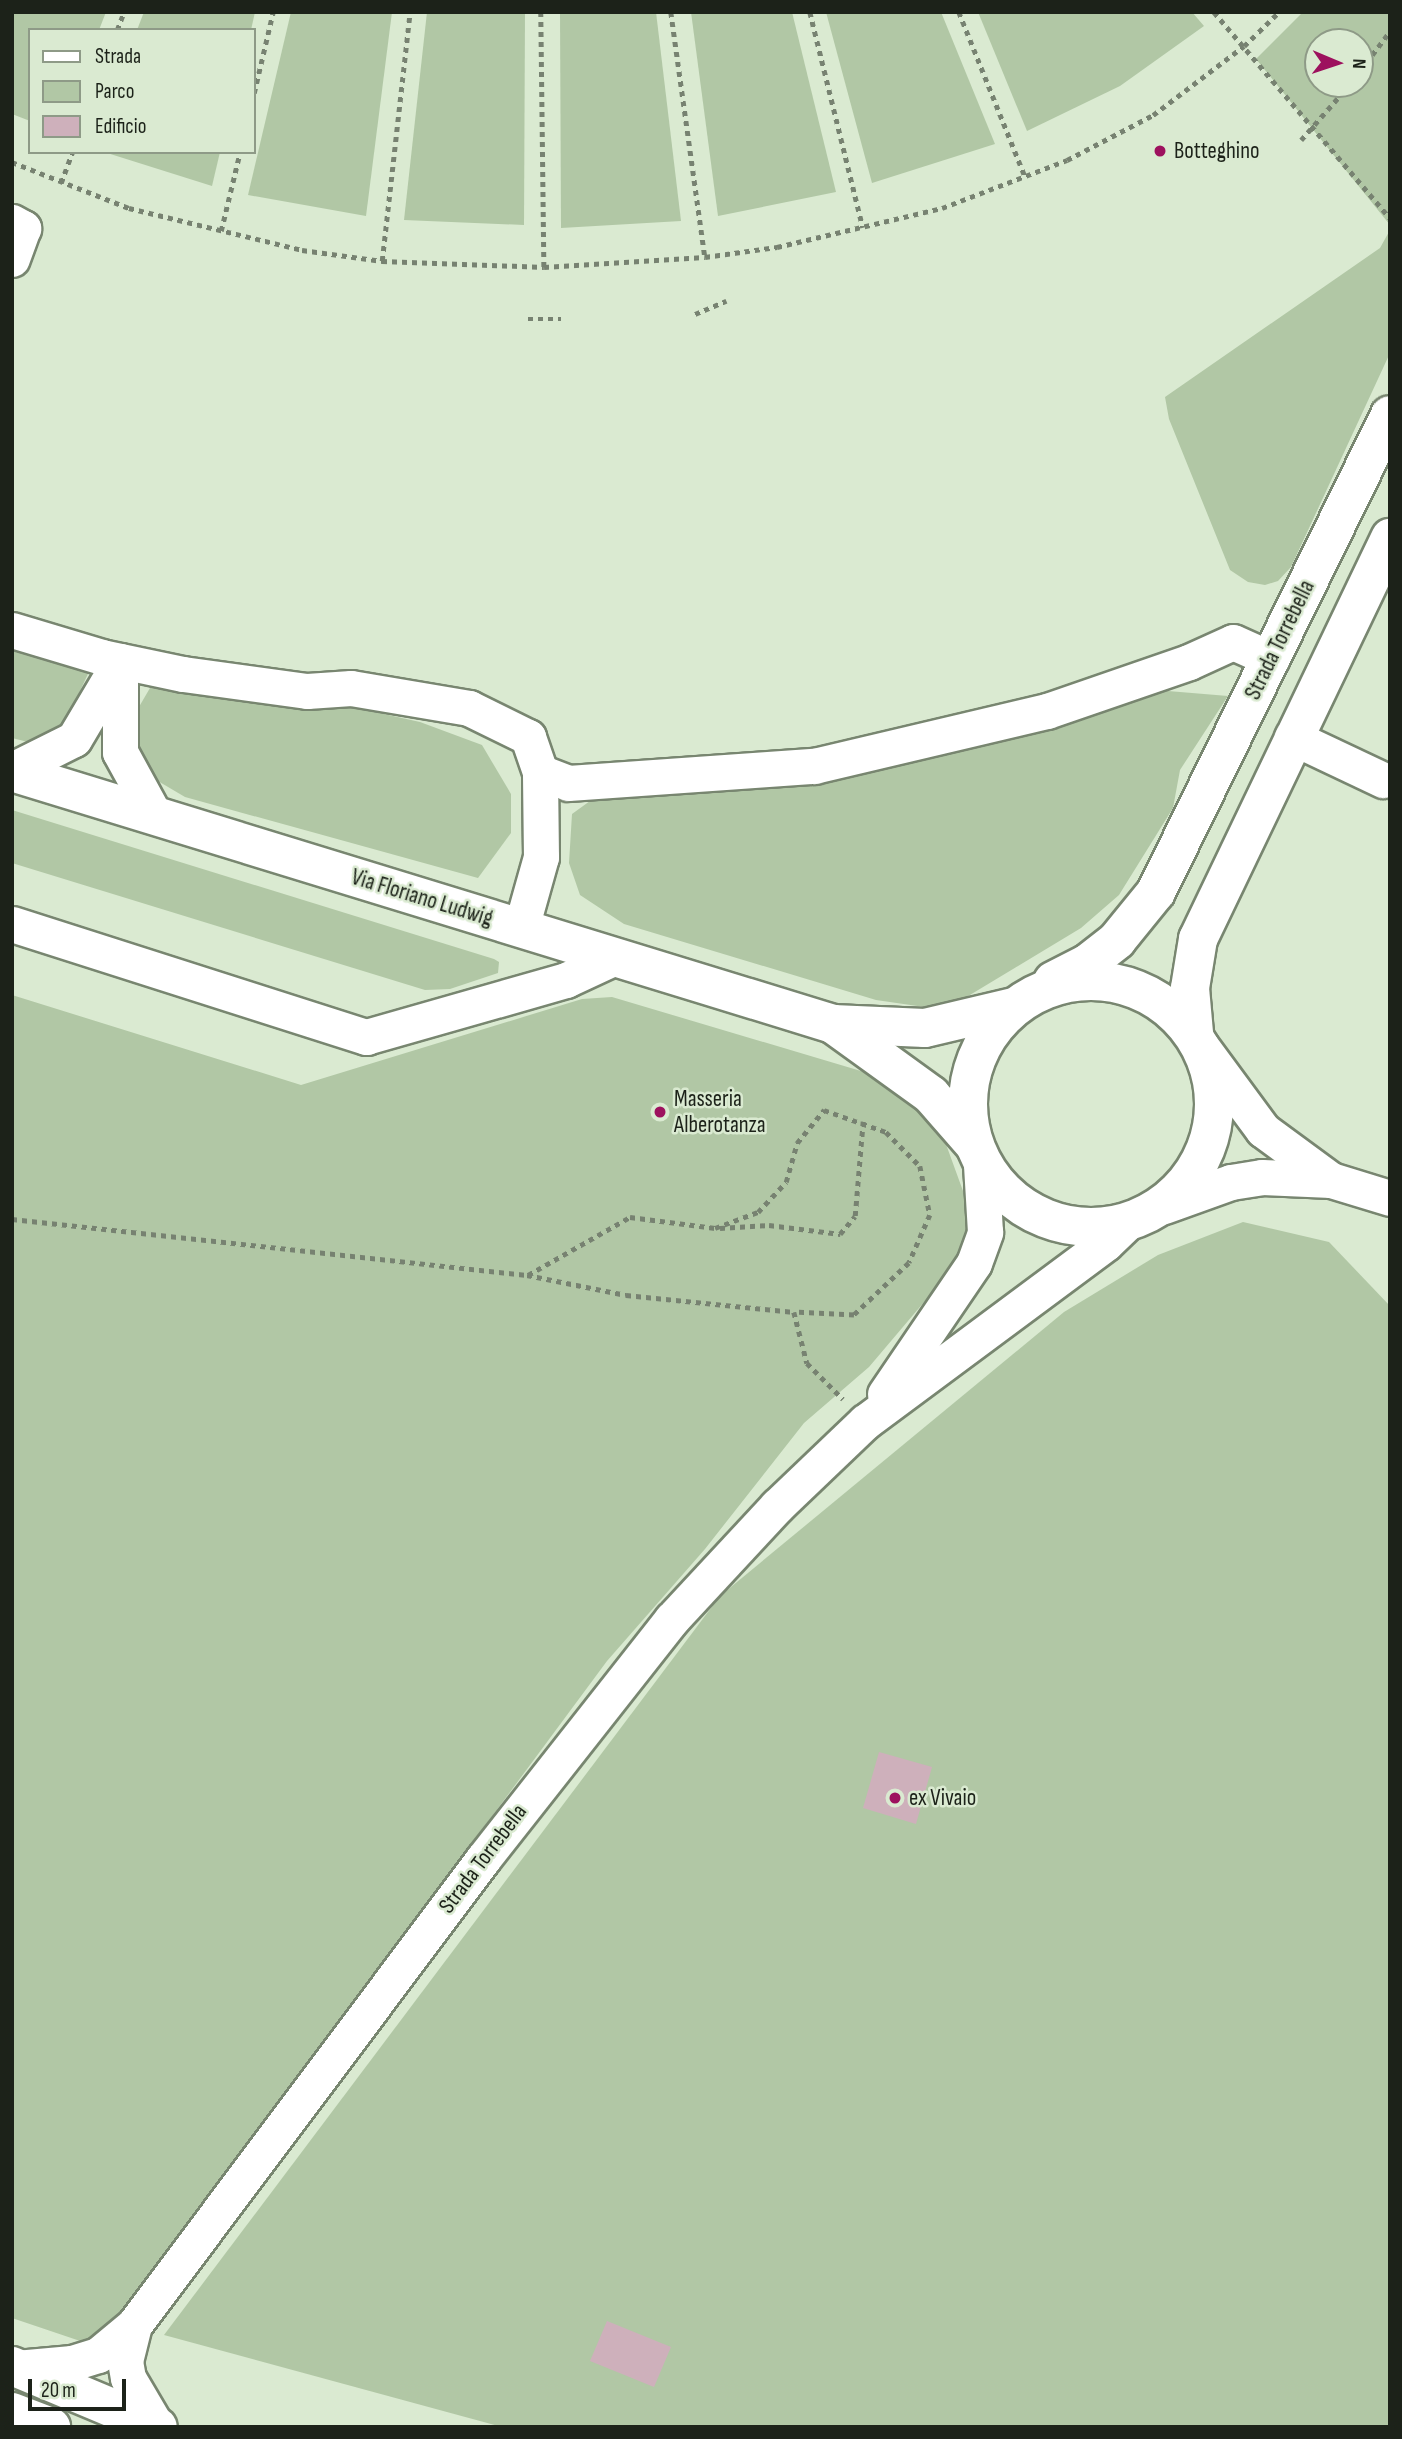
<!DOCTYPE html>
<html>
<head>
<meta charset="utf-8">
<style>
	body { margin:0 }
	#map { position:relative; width:1402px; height:2439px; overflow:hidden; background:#daead1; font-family:"Sofia Sans Condensed",sans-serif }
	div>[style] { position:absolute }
	.green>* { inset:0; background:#b1c7a5 }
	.building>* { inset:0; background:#ceb0bb }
	.path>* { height:4.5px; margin-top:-2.25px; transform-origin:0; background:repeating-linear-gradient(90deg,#778271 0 5px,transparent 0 10px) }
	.roads { filter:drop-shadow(2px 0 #788670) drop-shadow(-2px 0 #788670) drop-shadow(0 2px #788670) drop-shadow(0 -2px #788670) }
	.minor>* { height:35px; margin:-17.5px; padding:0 17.5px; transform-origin:17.5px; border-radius:17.5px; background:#fff }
	.major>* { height:38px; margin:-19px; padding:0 19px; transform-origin:19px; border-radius:19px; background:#fff }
	.major>.ring { margin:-19px; padding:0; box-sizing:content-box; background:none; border:38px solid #fff; border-radius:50% }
	.dots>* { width:19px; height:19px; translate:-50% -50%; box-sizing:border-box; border:4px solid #daead1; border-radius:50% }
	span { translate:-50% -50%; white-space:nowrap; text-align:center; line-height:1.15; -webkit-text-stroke:5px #daead1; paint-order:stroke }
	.poi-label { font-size:23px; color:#1c2219 }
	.left { translate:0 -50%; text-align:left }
	.street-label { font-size:23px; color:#1c2219 }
	.frame { position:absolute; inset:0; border:14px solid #1c2219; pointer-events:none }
	.legend { position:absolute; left:28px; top:28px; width:228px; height:126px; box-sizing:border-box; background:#daead1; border:2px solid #8e9a87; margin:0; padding:9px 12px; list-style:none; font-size:21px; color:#1c2219 }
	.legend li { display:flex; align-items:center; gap:14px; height:35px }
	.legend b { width:35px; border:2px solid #8e9a87 }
	.north { position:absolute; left:1304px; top:28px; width:70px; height:70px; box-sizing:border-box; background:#daead1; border:2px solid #8e9a87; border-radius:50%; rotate:92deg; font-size:19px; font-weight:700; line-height:28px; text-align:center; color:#1c2219 }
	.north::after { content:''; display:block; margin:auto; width:24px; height:32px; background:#9d115e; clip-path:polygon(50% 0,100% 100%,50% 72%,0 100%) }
	.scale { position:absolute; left:28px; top:2379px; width:98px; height:32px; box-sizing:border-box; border:4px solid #1c2219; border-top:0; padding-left:9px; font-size:21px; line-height:24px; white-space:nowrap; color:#1c2219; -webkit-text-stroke:5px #daead1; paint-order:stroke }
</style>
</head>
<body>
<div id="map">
	<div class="green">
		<i style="clip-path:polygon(12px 12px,106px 12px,99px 30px,30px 30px,30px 121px,12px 114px)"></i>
		<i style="clip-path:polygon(144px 12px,255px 12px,251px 30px,137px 30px)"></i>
		<i style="clip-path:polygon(291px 12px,392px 12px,366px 216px,248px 195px)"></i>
		<i style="clip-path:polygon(427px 12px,525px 12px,524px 225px,404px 220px)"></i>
		<i style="clip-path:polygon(560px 12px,656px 12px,681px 221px,561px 228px)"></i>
		<i style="clip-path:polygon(691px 12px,792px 12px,836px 192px,718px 216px)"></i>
		<i style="clip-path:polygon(826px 12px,941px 12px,995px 144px,872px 183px)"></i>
		<i style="clip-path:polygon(978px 12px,1192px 12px,1204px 26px,1120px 86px,1027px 131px)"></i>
		<i style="clip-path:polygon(evenodd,1303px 12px,1390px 12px,1390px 225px,1256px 59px,1303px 12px,1318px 42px,1360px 42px,1360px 84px,1318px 84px,1318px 42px)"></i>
		<i style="clip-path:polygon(104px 152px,220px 152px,212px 186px)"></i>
		<i style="clip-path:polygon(1390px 230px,1390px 353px,1291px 567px,1278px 581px,1265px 585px,1248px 582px,1230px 570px,1169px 419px,1165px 397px,1380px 248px)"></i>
		<i style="clip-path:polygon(12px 641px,93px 663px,61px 732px,40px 745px,12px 738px)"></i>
		<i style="clip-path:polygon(165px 679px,375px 712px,420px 722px,482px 745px,511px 794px,511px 833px,478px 878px,185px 797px,146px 774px,135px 751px,136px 712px,150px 688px)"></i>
		<i style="clip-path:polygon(1156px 690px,1228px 696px,1180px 770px,1173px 808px,1119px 895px,1081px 928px,945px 1010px,876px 1000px,624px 924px,580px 895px,569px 863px,572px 814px,601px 793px)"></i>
		<i style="clip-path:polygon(12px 810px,494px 959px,499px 962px,498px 973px,450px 989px,425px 990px,12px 863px)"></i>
		<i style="clip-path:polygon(12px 995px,301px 1085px,582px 999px,612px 997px,891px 1080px,943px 1136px,971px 1213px,958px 1262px,869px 1367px,804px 1423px,705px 1549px,607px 1661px,111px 2331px,92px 2345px,12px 2318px)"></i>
		<i style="clip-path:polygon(1243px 1222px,1329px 1242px,1390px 1306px,1390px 2427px,502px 2427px,164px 2335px,720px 1596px,1064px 1312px,1158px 1255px)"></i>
	</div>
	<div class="building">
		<i style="clip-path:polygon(879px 1752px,932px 1767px,916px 1824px,863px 1808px)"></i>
		<i style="clip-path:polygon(607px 2321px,671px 2347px,654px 2387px,590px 2361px)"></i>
	</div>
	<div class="path">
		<i style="left:541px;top:12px;width:255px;rotate:89.3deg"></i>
		<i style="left:671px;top:12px;width:247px;rotate:82.1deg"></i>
		<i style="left:810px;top:12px;width:222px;rotate:76.2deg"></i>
		<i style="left:959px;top:12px;width:177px;rotate:68.1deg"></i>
		<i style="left:1214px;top:12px;width:271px;rotate:49.5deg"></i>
		<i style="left:117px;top:30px;width:19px;rotate:-69deg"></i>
		<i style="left:1360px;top:71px;width:50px;rotate:-53.1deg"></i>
		<i style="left:254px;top:93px;width:83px;rotate:-76.8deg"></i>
		<i style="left:1301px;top:140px;width:74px;rotate:-48.8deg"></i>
		<i style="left:12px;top:162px;width:126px;rotate:21.5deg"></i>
		<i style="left:129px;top:208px;width:178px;rotate:13.6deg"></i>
		<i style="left:302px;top:250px;width:81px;rotate:7.8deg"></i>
		<i style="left:382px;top:261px;width:162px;rotate:2.1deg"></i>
		<i style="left:544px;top:267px;width:161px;rotate:-3.6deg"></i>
		<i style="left:705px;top:257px;width:73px;rotate:-7.9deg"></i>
		<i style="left:777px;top:247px;width:170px;rotate:-13.3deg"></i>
		<i style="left:942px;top:208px;width:134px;rotate:-21deg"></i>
		<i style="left:1067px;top:160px;width:97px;rotate:-27.6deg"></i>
		<i style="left:1153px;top:115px;width:114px;rotate:-37.2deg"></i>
		<i style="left:1244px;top:46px;width:49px;rotate:-44.2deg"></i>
		<i style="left:61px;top:183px;width:33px;rotate:-70deg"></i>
		<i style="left:221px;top:231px;width:81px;rotate:-76.5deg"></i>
		<i style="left:382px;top:261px;width:251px;rotate:-83.6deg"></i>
		<i style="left:695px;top:314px;width:34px;rotate:-23deg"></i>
		<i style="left:528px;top:319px;width:33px"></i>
		<i style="left:12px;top:1219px;width:518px;rotate:6.21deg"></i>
		<i style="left:527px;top:1275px;width:101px;rotate:11.4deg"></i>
		<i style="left:626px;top:1295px;width:169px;rotate:5.8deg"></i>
		<i style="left:794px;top:1312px;width:53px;rotate:75.7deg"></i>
		<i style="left:807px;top:1363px;width:51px;rotate:45deg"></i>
		<i style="left:720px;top:1228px;width:49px;rotate:-3.5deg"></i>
		<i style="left:769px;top:1225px;width:72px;rotate:7.2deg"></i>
		<i style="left:840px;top:1234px;width:23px;rotate:-50deg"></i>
		<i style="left:855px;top:1216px;width:95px;rotate:-85.2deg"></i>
		<i style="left:528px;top:1275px;width:117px;rotate:-29.6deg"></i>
		<i style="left:630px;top:1217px;width:86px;rotate:7.4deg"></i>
		<i style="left:715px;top:1228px;width:46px;rotate:-20.4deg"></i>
		<i style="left:758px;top:1212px;width:41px;rotate:-47deg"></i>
		<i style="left:786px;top:1182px;width:41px;rotate:-74.2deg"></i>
		<i style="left:797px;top:1143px;width:43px;rotate:-50.7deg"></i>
		<i style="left:824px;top:1110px;width:66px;rotate:19.5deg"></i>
		<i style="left:886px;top:1132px;width:48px;rotate:45deg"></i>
		<i style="left:920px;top:1166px;width:50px;rotate:78.5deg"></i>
		<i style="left:930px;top:1215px;width:52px;rotate:113.6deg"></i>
		<i style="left:909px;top:1263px;width:76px;rotate:136.6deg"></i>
		<i style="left:854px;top:1315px;width:60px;rotate:-177.1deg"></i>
	</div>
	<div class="roads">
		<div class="minor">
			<i style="left:12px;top:222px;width:13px;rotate:29deg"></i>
			<i style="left:23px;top:228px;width:33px;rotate:110deg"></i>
			<i style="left:12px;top:630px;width:94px;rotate:16.7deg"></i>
			<i style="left:102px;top:657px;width:83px;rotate:11.9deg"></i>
			<i style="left:183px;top:674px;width:125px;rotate:7.8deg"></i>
			<i style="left:307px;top:691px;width:44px;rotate:-3.9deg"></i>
			<i style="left:351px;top:688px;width:120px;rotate:9.6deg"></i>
			<i style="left:469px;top:708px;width:66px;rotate:26.2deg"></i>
			<i style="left:528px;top:737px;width:37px;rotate:71deg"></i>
			<i style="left:540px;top:772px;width:30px;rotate:21deg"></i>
			<i style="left:568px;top:783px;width:247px;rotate:-4deg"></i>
			<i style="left:814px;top:766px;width:239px;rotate:-13.3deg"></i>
			<i style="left:1047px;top:711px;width:150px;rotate:-19deg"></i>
			<i style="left:1189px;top:662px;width:48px;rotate:-24.4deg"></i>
			<i style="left:1233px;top:642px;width:42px;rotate:24.1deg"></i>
			<i style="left:120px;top:661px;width:91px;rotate:90deg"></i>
			<i style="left:120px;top:752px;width:73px;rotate:61.3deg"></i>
			<i style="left:1292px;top:737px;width:101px;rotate:25.3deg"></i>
			<i style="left:12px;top:770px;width:69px;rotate:-26.6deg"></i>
			<i style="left:74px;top:739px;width:80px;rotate:-59.3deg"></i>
			<i style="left:12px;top:924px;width:372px;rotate:17.7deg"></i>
			<i style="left:366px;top:1037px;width:208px;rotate:-15.9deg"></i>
			<i style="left:566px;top:980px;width:54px;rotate:-25.1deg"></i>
			<i style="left:521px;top:928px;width:74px;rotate:-74.3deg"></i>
			<i style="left:541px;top:857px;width:85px;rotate:-90.7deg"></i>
			<i style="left:1201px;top:1046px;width:104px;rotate:53.6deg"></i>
			<i style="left:1263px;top:1130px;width:84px;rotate:36.3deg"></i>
			<i style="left:1164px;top:1206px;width:71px;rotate:-19.7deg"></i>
			<i style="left:1231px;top:1182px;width:31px;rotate:-9deg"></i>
			<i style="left:1262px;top:1177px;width:69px;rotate:2.5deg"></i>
			<i style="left:1331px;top:1180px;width:62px;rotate:17deg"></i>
			<i style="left:885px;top:1394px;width:158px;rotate:-55.8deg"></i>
			<i style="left:974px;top:1263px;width:33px;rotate:-70deg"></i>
			<i style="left:985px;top:1232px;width:67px;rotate:-93.4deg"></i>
			<i style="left:134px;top:2325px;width:37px;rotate:104deg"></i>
			<i style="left:125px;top:2361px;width:17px;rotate:80deg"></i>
			<i style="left:128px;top:2378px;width:57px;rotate:59.4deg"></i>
			<i style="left:16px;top:2368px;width:56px;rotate:-5.1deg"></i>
			<i style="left:72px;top:2363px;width:27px;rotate:-17deg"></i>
			<i style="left:98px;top:2355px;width:47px;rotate:-39.8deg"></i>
			<i style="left:134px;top:2325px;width:582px;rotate:-53.17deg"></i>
			<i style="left:483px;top:1859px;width:305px;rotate:-51.8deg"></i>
			<i style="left:672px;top:1619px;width:154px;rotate:-47.1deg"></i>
			<i style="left:777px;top:1506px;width:122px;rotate:-43.7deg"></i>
			<i style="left:865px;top:1422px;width:300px;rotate:-36.6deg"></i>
			<i style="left:1106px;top:1243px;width:29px;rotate:-44deg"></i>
		</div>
		<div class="major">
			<i style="left:12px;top:772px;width:859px;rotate:17.06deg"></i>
			<i style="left:833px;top:1024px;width:92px;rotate:2.5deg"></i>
			<i style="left:925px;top:1028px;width:90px;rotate:-13.4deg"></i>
			<i style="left:1053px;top:981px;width:39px;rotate:-27deg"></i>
			<i style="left:1088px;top:963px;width:37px;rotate:-38deg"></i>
			<i style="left:1117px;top:940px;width:62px;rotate:-50.9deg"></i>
			<i style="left:1156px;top:892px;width:531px;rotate:-63.87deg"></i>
			<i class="ring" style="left:968px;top:981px;width:208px;height:208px"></i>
			<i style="left:833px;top:1024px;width:121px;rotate:35.9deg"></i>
			<i style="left:931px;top:1095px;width:64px;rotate:48.8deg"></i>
			<i style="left:1194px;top:1033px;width:45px;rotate:-95.1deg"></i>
			<i style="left:1190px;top:988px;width:50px;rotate:-80.7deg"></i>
			<i style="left:1198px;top:939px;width:445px;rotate:-64.4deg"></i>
			<i style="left:12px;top:2366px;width:158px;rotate:22.7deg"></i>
			<i style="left:12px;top:2412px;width:42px;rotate:21deg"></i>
		</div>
	</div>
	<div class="dots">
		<i style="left:1160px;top:151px;background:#9d115e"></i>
		<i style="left:660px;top:1112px;background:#9d115e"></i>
		<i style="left:895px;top:1798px;background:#9d115e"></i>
	</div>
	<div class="poi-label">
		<span class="left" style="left:1174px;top:151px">Botteghino</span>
		<span class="left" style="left:674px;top:1112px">Masseria<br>Alberotanza</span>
		<span class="left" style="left:909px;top:1798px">ex Vivaio</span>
	</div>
	<div class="street-label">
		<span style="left:1280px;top:640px;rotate:-64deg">Strada Torrebella</span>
		<span style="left:422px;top:898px;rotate:17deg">Via Floriano Ludwig</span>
		<span style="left:483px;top:1859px;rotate:-53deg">Strada Torrebella</span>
	</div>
	<div class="frame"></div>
	<ul class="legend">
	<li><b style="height:9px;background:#fff"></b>Strada</li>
	<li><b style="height:19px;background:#b1c7a5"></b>Parco</li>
	<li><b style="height:19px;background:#ceb0bb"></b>Edificio</li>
	</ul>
	<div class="north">N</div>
	<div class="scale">20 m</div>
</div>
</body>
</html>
